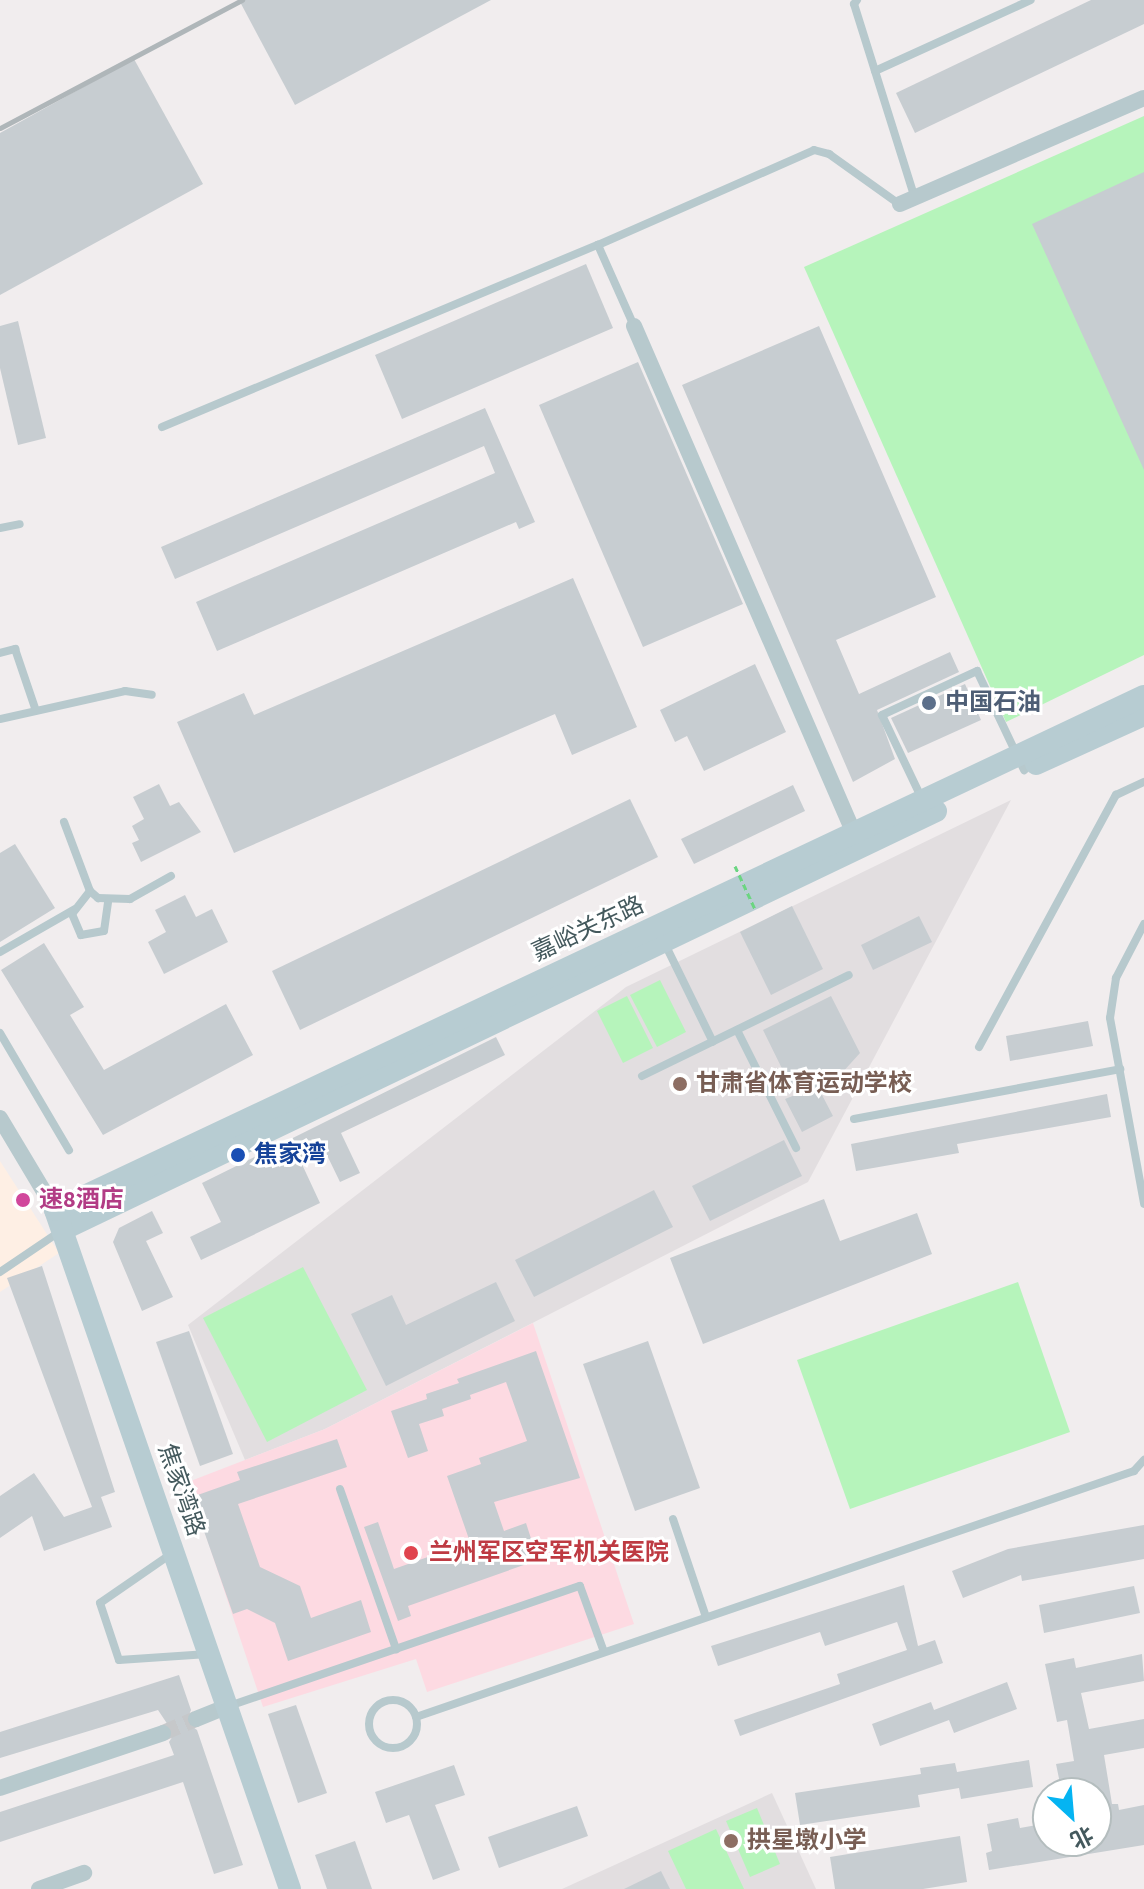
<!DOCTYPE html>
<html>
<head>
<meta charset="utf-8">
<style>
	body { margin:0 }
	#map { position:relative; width:1144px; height:1889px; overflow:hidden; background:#f1edee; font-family:"Source Sans 3","Noto Sans SC",sans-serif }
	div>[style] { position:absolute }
	.commercial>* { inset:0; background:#feefe4 }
	.education>* { inset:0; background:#e2dee0 }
	.medical>* { inset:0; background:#fddae2 }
	.green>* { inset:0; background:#b6f4bb }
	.building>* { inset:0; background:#c7cdd1 }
	.street-tunnel>* { height:16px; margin-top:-8px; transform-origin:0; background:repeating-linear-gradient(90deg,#c6c8ca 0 16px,transparent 0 24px) }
	.lane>* { height:8px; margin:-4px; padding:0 4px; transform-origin:4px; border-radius:4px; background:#b7c9cd }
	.lane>.ring { margin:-4px; padding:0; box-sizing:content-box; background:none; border:8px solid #b7c9cd; border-radius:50% }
	.street>* { height:16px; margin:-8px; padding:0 8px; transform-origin:8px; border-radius:8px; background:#b7c9cd }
	.secondary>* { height:22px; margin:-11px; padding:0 11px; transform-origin:11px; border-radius:11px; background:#b7ccd2 }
	.rail>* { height:5px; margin:-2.5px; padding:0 2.5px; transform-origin:2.5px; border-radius:2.5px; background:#afb6b9 }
	.path-bridge>* { height:3px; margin-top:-1.5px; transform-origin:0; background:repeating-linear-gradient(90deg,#6bd581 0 6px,transparent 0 10px) }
	.dots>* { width:22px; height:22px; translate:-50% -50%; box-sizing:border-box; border:4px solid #fff; border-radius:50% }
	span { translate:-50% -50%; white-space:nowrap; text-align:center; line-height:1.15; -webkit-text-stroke:6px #fff; paint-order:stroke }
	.service-label { font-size:24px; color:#4e5e75; font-weight:700 }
	.left { translate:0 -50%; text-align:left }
	.street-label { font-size:24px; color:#44595d }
	.education-label { font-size:24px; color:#785e54; font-weight:700 }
	.transit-label { font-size:24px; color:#164399; font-weight:700 }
	.hotel-label { font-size:24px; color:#b23c85; font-weight:700 }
	.health-label { font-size:24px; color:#be3a42; font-weight:700 }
	.north { position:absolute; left:1032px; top:1777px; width:80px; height:80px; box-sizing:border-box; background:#fff; border:2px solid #b4bdbe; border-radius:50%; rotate:154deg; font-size:22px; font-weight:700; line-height:32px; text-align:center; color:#44595d }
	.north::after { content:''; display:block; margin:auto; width:28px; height:36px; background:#05b4f2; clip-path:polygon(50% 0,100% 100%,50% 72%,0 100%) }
</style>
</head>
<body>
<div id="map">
	<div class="commercial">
		<i style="clip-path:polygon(0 1161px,59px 1253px,0 1292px)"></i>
	</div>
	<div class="education">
		<i style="clip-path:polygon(1011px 800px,808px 1182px,325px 1429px,245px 1460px,188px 1325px,626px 987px)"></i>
		<i style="clip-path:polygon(772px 1793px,816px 1889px,562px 1889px)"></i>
	</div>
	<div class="medical">
		<i style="clip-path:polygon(533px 1323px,634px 1624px,427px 1692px,416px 1659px,263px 1707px,188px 1482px,325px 1429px)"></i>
	</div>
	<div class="green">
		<i style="clip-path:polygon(1144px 116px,1144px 655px,1006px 722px,804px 267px)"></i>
		<i style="clip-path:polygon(660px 980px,686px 1032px,657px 1047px,630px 995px)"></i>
		<i style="clip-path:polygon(627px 996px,653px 1048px,623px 1063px,597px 1011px)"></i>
		<i style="clip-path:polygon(303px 1267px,367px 1390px,267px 1442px,203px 1318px)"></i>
		<i style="clip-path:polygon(1018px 1282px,1070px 1432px,850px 1509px,797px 1360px)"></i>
		<i style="clip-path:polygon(757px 1808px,780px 1864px,750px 1877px,726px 1821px)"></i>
		<i style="clip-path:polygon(716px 1829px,744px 1889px,686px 1889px,668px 1851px)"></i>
	</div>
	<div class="building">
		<i style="clip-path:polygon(239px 0,491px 0,295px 105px)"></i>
		<i style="clip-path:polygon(1091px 0,1144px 0,1144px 24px,915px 133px,896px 93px)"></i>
		<i style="clip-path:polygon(134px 59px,203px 184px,0 295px,0 133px)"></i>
		<i style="clip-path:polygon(1144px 172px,1144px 470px,1032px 224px)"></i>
		<i style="clip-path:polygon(586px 264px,613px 328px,402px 419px,375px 355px)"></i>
		<i style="clip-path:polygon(18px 321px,46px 438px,18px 445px,0 368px,0 326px)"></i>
		<i style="clip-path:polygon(819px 326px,936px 597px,836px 640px,859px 694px,950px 652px,959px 672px,877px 710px,895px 759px,853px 782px,682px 385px)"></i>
		<i style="clip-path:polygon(638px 362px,743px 604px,643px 647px,539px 405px)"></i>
		<i style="clip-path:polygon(485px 408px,535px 522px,519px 529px,516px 522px,217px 651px,196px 602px,495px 473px,484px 446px,175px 579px,161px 547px)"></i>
		<i style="clip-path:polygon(573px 578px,637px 727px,572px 755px,555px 714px,234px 853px,177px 722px,244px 693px,254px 715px)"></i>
		<i style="clip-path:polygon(755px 664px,786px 732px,704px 771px,687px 736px,675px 742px,660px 710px)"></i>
		<i style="clip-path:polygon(965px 684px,981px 720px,908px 753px,891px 718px)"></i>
		<i style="clip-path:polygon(159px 784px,170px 806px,179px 802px,201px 832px,141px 862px,132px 843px,139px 840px,132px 826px,144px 819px,133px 797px)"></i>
		<i style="clip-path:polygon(793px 785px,805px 811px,694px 864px,681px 839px)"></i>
		<i style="clip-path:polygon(630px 799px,658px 857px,300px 1030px,272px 971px)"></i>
		<i style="clip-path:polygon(15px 844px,55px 908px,0 942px,0 853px)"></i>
		<i style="clip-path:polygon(185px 895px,196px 917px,212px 909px,228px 942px,164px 974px,148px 942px,166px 932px,155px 910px)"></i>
		<i style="clip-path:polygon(792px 906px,823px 969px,771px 995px,740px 932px)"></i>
		<i style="clip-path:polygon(919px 916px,932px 942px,873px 970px,861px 945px)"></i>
		<i style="clip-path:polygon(44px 943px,84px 1007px,70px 1015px,104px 1070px,226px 1004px,253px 1055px,103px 1135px,1px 970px)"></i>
		<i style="clip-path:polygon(831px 996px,860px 1053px,822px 1095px,833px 1116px,802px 1132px,785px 1099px,795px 1095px,763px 1030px)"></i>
		<i style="clip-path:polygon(1088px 1021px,1093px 1046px,1010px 1061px,1006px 1036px)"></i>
		<i style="clip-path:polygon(496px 1037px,505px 1055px,341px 1133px,360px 1173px,340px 1182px,324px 1149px,300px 1160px,320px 1203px,201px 1260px,190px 1237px,221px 1222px,202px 1183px)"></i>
		<i style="clip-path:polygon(1107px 1094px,1111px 1117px,957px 1144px,959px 1153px,856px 1171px,851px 1144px)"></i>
		<i style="clip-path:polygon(784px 1140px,802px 1176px,710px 1221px,692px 1186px)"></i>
		<i style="clip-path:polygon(654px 1190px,673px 1227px,534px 1297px,515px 1260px)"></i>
		<i style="clip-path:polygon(824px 1199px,840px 1241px,917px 1213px,932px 1254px,703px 1344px,670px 1258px)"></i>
		<i style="clip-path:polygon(152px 1211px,163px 1233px,146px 1241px,173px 1297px,142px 1311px,113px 1242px,119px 1228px)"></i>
		<i style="clip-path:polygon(42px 1266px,115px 1492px,101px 1497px,112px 1527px,44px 1551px,32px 1516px,0 1538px,0 1496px,34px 1473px,64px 1517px,92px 1507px,7px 1278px)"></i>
		<i style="clip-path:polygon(496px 1282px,515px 1321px,386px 1386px,351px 1314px,392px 1295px,406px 1325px)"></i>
		<i style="clip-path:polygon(189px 1331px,233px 1454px,200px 1466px,156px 1342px)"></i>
		<i style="clip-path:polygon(648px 1341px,700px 1488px,635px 1511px,583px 1364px)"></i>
		<i style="clip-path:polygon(536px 1351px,580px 1478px,494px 1502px,504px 1531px,526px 1523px,538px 1560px,408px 1606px,411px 1616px,398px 1621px,364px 1527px,378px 1522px,394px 1569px,470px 1542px,447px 1476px,481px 1464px,479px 1458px,527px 1441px,506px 1382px,470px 1395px,471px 1399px,442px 1409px,444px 1416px,419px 1424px,428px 1451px,408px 1458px,391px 1411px,427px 1399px,426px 1394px,459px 1383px,457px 1379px)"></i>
		<i style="clip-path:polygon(337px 1439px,347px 1467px,238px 1504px,260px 1567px,300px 1586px,311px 1618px,361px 1600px,371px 1632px,288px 1661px,275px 1623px,247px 1609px,233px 1614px,192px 1497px,240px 1480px,237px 1472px)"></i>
		<i style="clip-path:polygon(1144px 1525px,1144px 1559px,1022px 1581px,1021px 1575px,963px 1598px,952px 1571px,1008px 1549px)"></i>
		<i style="clip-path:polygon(904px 1585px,918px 1646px,935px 1640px,943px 1663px,740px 1736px,734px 1720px,840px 1684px,837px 1674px,907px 1650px,897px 1622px,825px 1646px,820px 1632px,718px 1666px,711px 1646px)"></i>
		<i style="clip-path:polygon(1134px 1586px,1140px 1613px,1044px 1633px,1039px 1605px)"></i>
		<i style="clip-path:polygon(1142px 1654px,1144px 1681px,1081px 1693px,1089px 1729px,1144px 1719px,1144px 1748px,1104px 1755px,1112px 1804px,1118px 1804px,1119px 1810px,1144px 1805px,1144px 1845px,989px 1870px,986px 1853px,992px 1851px,987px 1824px,1018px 1818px,1020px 1828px,1048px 1823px,1048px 1841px,1096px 1841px,1096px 1793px,1062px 1793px,1056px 1764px,1074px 1761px,1067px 1720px,1057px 1722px,1045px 1664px,1074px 1658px,1076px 1668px)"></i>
		<i style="clip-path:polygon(179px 1675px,191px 1710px,186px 1722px,197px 1730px,243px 1865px,214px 1874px,183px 1782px,0 1842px,0 1812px,174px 1755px,169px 1742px,174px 1734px,158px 1710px,0 1758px,0 1732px)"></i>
		<i style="clip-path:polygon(1007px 1682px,1017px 1709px,954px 1733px,949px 1720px,880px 1746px,872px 1724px,931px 1702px,934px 1710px)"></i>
		<i style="clip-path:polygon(296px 1705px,327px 1793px,298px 1803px,268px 1714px)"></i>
		<i style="clip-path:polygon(1029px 1760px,1033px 1787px,961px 1799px,959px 1788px,918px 1795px,920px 1807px,800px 1825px,795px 1793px,921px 1774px,920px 1768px,955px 1763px,957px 1772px)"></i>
		<i style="clip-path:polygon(454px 1765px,465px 1795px,435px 1805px,460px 1870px,433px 1880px,409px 1815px,386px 1823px,375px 1792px)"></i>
		<i style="clip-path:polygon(577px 1806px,588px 1836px,499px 1868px,488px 1837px)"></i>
		<i style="clip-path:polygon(960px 1836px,967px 1882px,923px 1889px,835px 1889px,830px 1857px)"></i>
		<i style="clip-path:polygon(355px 1841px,372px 1889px,327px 1889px,315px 1855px)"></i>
		<i style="clip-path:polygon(661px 1871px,670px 1889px,624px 1889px)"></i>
	</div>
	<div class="street-tunnel">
		<i style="left:163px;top:1733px;width:36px;rotate:-23deg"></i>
	</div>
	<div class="lane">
		<i style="left:857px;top:0;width:5px;rotate:127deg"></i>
		<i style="left:854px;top:4px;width:201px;rotate:72.6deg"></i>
		<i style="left:875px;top:71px;width:171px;rotate:-24.5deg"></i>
		<i style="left:634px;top:326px;width:89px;rotate:-114deg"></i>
		<i style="left:598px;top:245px;width:236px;rotate:-23.7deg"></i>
		<i style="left:814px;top:150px;width:16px;rotate:15deg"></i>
		<i style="left:829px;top:154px;width:86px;rotate:35.5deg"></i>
		<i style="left:162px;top:427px;width:472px;rotate:-22.7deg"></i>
		<i style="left:0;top:528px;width:20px;rotate:-11deg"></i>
		<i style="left:0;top:653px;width:16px;rotate:-15deg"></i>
		<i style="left:15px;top:649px;width:65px;rotate:71.3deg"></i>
		<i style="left:0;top:719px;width:128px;rotate:-12.6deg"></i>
		<i style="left:125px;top:691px;width:27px;rotate:8deg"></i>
		<i style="left:922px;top:799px;width:93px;rotate:-115.5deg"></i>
		<i style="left:882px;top:715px;width:105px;rotate:-24.9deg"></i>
		<i style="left:977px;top:671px;width:110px;rotate:64.6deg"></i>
		<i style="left:64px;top:822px;width:74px;rotate:69.4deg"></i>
		<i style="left:90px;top:891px;width:11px;rotate:41deg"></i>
		<i style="left:98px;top:898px;width:32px;rotate:2deg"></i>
		<i style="left:130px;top:899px;width:47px;rotate:-29.3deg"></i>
		<i style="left:90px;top:891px;width:29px;rotate:128deg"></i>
		<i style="left:72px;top:914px;width:23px;rotate:67deg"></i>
		<i style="left:81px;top:935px;width:23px;rotate:-10deg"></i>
		<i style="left:104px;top:931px;width:29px;rotate:-82deg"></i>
		<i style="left:1144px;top:924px;width:61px;rotate:117.4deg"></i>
		<i style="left:1116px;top:978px;width:40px;rotate:98.5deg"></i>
		<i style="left:1110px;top:1018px;width:189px;rotate:79.6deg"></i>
		<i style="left:664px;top:942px;width:111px;rotate:63.9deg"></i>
		<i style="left:0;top:952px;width:86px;rotate:-29.8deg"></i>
		<i style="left:737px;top:1030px;width:132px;rotate:63.4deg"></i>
		<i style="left:0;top:1033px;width:136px;rotate:59.5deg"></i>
		<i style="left:979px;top:1047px;width:287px;rotate:-61.5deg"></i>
		<i style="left:1116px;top:795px;width:31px;rotate:-25deg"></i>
		<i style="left:642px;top:1076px;width:230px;rotate:-26deg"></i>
		<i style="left:854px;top:1119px;width:271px;rotate:-10.6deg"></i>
		<i style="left:0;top:1272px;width:71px;rotate:-34.1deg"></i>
		<i style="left:340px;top:1489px;width:170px;rotate:70.7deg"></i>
		<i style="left:673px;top:1519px;width:103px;rotate:71.4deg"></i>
		<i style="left:171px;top:1554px;width:86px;rotate:145.4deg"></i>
		<i style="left:100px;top:1603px;width:60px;rotate:71.6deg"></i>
		<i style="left:119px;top:1660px;width:89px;rotate:-3.9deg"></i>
		<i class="ring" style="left:369px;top:1700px;width:40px;height:40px"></i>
		<i style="left:229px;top:1706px;width:371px;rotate:-18.9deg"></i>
		<i style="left:580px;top:1586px;width:70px;rotate:70deg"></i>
		<i style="left:416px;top:1717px;width:759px;rotate:-18.91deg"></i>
		<i style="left:1134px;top:1471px;width:15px;rotate:-48deg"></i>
	</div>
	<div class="street">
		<i style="left:900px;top:204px;width:266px;rotate:-23.5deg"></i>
		<i style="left:634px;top:326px;width:550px;rotate:66.56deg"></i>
		<i style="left:0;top:1118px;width:107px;rotate:59.1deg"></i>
		<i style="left:196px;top:1719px;width:35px;rotate:-22deg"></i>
		<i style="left:0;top:1788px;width:172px;rotate:-18.6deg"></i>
		<i style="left:39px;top:1889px;width:48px;rotate:-19.6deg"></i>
	</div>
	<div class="secondary">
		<i style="left:1036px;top:764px;width:119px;rotate:-24.4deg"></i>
		<i style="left:64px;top:1229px;width:967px;rotate:-25.61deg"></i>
		<i style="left:290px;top:1889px;width:719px;rotate:-109.09deg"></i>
		<i style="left:55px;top:1210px;width:1204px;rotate:-25.27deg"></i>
	</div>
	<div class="rail">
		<i style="left:0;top:128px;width:274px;rotate:-27.9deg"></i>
	</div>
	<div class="path-bridge">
		<i style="left:735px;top:866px;width:47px;rotate:65.1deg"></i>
	</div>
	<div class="dots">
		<i style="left:929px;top:703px;background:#5c6f8a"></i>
		<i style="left:680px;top:1084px;background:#8d6e63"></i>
		<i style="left:238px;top:1155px;background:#1a4fb4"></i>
		<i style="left:23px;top:1200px;background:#d1479c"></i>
		<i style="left:411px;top:1553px;background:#e0444e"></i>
		<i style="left:731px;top:1841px;background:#8d6e63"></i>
	</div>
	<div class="service-label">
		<span class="left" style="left:945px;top:703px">中国石油</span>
	</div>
	<div class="street-label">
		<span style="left:588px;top:929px;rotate:-25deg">嘉峪关东路</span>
		<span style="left:181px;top:1490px;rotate:71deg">焦家湾路</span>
	</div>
	<div class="education-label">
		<span class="left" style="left:696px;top:1084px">甘肃省体育运动学校</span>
		<span class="left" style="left:747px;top:1841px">拱星墩小学</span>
	</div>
	<div class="transit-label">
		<span class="left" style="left:254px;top:1155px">焦家湾</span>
	</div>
	<div class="hotel-label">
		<span class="left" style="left:39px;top:1200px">速8酒店</span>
	</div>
	<div class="health-label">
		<span class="left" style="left:429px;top:1553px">兰州军区空军机关医院</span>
	</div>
	<div class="north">北</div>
</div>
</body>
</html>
